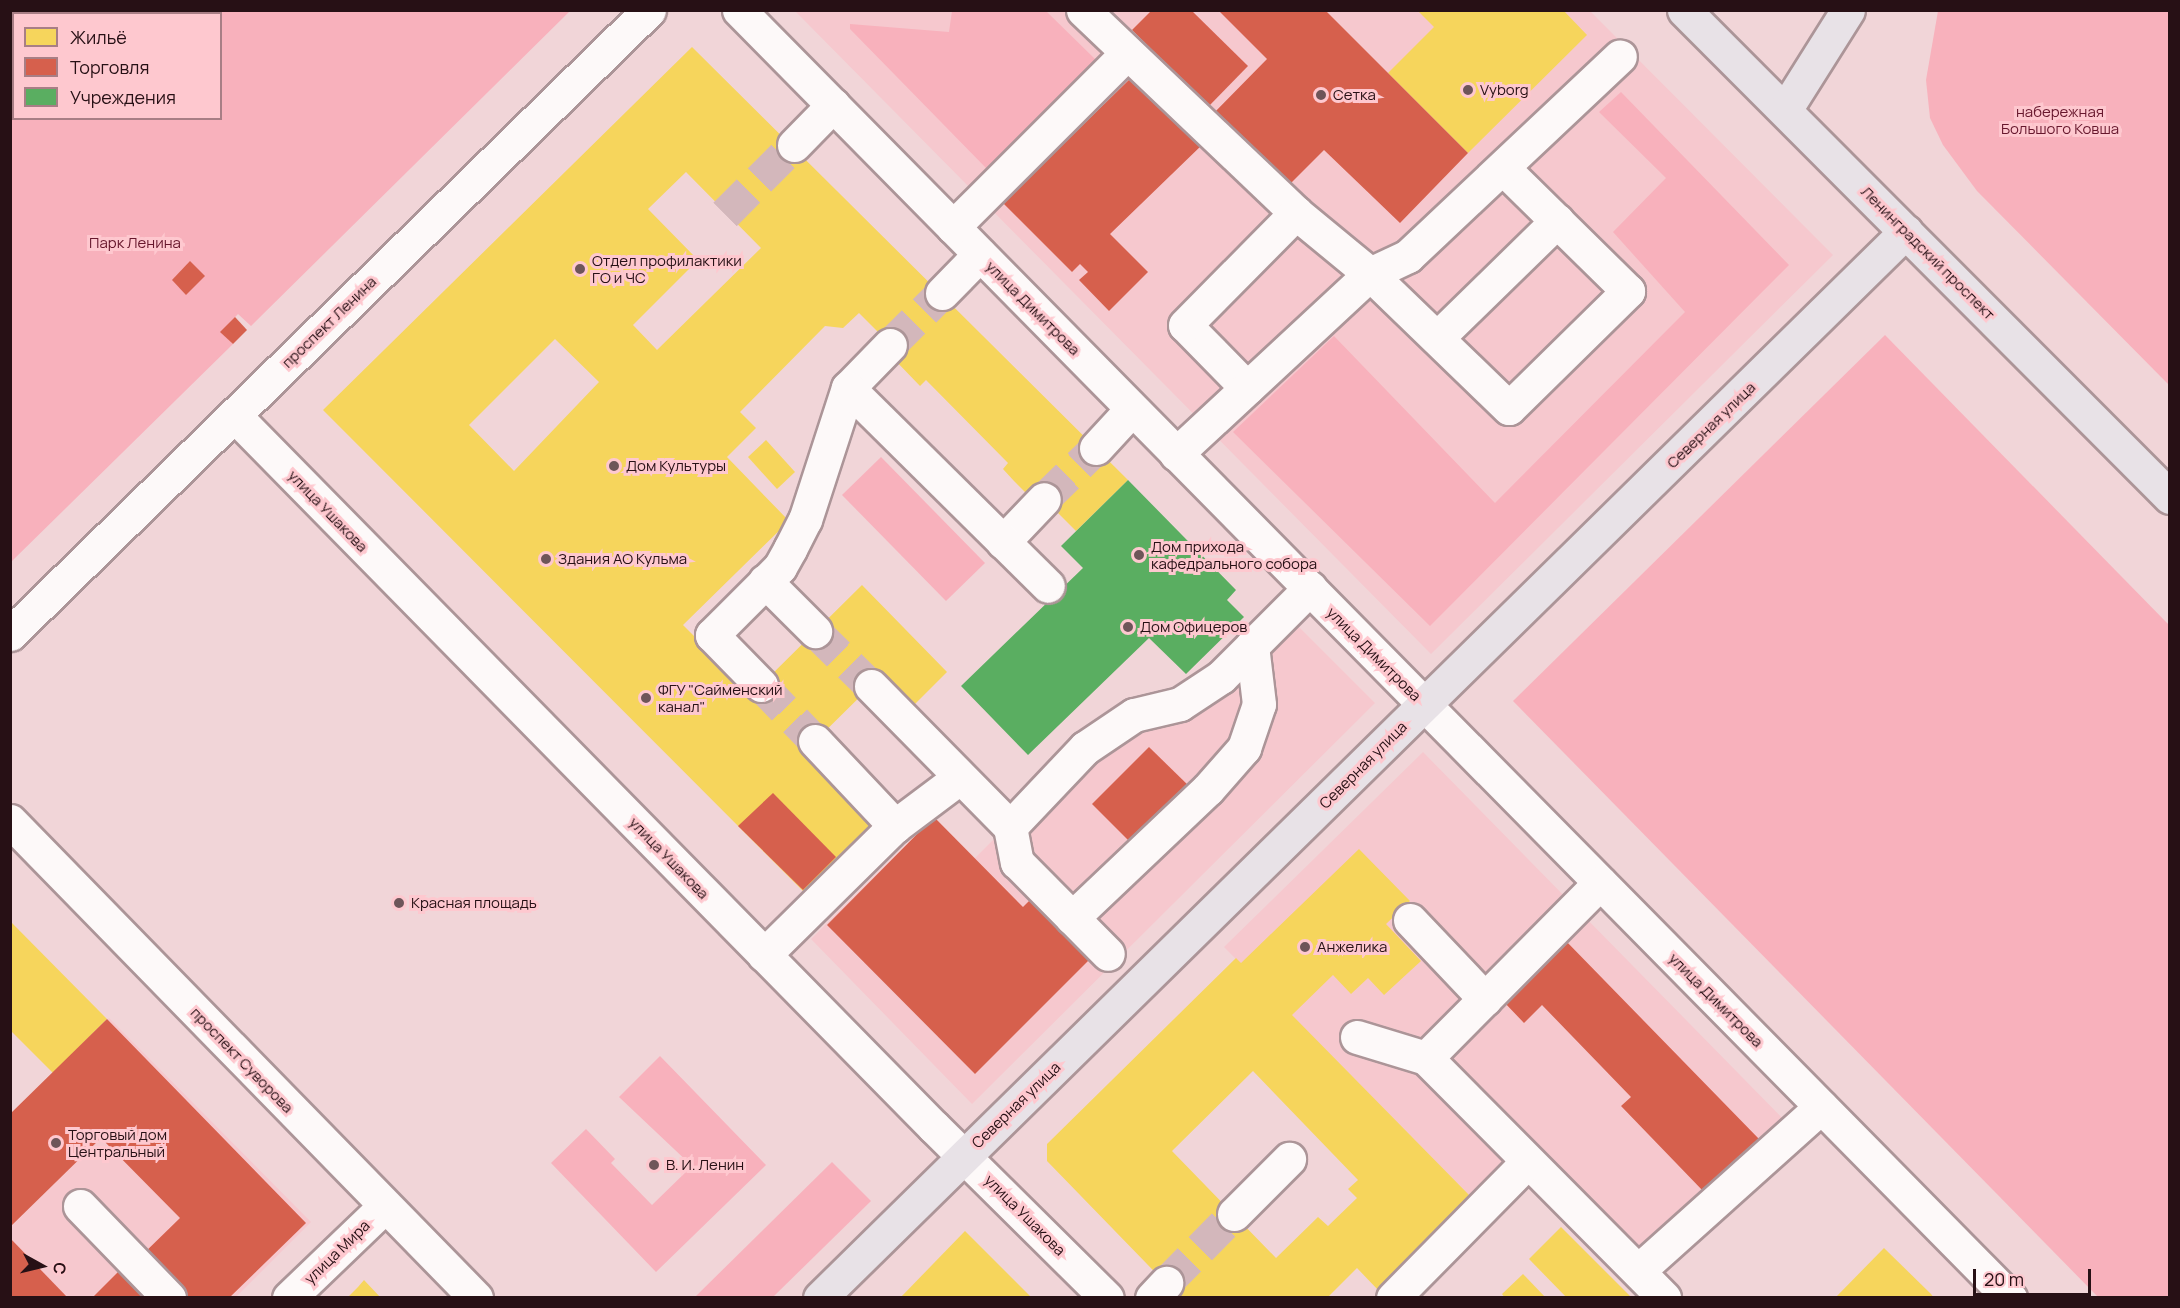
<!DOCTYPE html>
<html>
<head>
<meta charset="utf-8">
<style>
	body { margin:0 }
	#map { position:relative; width:2180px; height:1308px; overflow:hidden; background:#f1d5d8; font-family:Manrope,sans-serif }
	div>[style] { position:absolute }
	.built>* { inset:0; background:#f6c8ce }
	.green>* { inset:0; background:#f8b1bc }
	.homes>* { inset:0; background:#f6d55c }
	.shops>* { inset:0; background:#d6604d }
	.public>* { inset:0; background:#5aae61 }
	.minor-tunnel>* { height:33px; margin-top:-16.5px; transform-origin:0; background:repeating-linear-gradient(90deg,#d3b7bb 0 33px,transparent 0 49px) }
	.roads { filter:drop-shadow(2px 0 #ac9598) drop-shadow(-2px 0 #ac9598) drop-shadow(0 2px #ac9598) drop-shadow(0 -2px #ac9598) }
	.minor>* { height:33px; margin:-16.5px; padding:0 16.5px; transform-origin:16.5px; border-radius:16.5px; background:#fdf9f9 }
	.major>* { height:33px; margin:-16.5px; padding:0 16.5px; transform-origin:16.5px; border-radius:16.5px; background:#e8e2e7 }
	.dots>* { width:16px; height:16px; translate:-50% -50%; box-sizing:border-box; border:3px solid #fec8cf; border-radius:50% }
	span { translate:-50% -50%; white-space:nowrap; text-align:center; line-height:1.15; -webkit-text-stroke:6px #fec8cf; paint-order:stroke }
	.poi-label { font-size:15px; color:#271015 }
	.left { translate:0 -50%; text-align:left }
	.park-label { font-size:15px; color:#67172d }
	.street-label { font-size:15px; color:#271015 }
	.frame { position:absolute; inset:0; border:12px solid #271015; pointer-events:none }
	.legend { position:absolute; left:12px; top:12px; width:210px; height:108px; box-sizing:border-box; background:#fec8cf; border:2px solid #a87e85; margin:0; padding:8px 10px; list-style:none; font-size:18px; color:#271015 }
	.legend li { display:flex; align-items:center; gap:12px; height:30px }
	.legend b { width:30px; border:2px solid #a87e85 }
	.north { position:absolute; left:12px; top:1236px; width:60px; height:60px; -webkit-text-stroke:4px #fec8cf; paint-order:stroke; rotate:98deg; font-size:16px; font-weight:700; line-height:24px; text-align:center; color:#271015 }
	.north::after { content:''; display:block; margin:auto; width:21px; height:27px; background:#271015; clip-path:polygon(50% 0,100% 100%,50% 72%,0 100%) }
	.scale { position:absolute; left:1973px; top:1269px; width:118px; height:27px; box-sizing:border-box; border:3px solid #271015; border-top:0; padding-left:8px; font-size:18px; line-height:21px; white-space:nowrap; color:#271015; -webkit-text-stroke:4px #fec8cf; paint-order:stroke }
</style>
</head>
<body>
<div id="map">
	<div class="built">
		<i style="clip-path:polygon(795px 11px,1590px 11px,1833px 255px,1431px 654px)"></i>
		<i style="clip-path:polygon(1285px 613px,1375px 703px,972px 1104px,811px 939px,934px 817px,975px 858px,1085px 748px,1180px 704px)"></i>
		<i style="clip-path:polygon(1423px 752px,1795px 1131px,1638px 1271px,1527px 1163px,1473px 1199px,1224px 947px)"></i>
		<i style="clip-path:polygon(109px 1018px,311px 1222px,236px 1297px,11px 1298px,11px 1114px)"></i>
	</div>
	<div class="green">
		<i style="clip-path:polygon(evenodd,11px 11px,570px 11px,251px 326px,238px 314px,221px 332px,233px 344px,11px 562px,11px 11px,14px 14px,220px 14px,220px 118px,14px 118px,14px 14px)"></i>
		<i style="clip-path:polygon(952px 11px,1046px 11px,1096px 60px,987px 169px,850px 29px,850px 24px,949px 32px)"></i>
		<i style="clip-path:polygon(1938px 11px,2169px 11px,2169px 385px,1977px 191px,1943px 145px,1930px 118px,1926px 80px)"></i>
		<i style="clip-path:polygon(1621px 92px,1789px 265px,1430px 626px,1233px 432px,1334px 336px,1495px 503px,1685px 312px,1613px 232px,1666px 178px,1599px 112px)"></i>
		<i style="clip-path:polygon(1885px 335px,2169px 625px,2169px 1297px,2098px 1297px,1513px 701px)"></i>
		<i style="clip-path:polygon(881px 457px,985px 563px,946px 601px,842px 495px)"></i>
		<i style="clip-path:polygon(660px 1056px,766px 1165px,656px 1272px,551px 1163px,586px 1129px,615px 1159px,611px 1163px,652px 1205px,692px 1166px,619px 1097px)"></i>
		<i style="clip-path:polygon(832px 1162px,871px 1201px,773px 1297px,695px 1297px)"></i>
	</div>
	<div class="homes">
		<i style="clip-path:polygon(1417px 10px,1563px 10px,1587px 35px,1468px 153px,1388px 73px,1434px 27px)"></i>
		<i style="clip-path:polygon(evenodd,692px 47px,1128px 480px,1076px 531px,1035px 490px,1029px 496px,1014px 481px,1003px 469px,1008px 463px,926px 380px,920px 386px,893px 358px,898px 352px,859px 313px,843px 328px,825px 326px,740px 412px,756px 428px,727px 457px,789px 521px,683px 625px,752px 694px,862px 585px,947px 672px,913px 706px,882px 675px,803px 753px,873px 823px,803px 891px,323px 410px,692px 47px,686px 172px,761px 248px,657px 350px,633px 325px,698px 260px,648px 209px,686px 172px,692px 47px,555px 339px,599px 382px,514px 471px,469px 425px,555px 339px)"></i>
		<i style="clip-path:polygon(766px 440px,795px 472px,777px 489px,748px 457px)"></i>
		<i style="clip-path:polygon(evenodd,1359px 849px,1410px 901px,1386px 924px,1421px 961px,1384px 995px,1368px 978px,1351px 994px,1333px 975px,1292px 1015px,1473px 1199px,1379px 1291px,1357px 1268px,1327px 1298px,1180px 1298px,1047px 1161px,1047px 1144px,1236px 958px,1241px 963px,1359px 849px,1253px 1071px,1358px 1180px,1348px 1189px,1357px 1198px,1328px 1226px,1318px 1217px,1276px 1258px,1172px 1151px,1253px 1071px)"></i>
		<i style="clip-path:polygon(10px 921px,107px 1019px,53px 1073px,10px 1030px)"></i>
		<i style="clip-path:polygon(1561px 1227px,1632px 1298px,1567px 1298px,1529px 1259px)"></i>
		<i style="clip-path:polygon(965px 1231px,1032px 1298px,900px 1298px)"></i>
		<i style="clip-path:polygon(1884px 1248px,1931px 1294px,1934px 1298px,1835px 1298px)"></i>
		<i style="clip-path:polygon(1523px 1274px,1546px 1298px,1505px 1298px,1502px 1294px)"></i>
		<i style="clip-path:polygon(364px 1280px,381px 1298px,347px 1298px,358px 1287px)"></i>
	</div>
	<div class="shops">
		<i style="clip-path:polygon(1152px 10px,1191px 10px,1248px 66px,1209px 106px,1132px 30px)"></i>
		<i style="clip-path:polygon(1218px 10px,1325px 10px,1468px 153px,1400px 223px,1324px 150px,1284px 190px,1210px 117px,1267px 59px)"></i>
		<i style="clip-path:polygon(1135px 74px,1203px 144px,1110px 234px,1148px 272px,1109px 311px,1079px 280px,1088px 272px,1080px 264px,1072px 272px,1003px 203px)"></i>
		<i style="clip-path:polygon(190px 261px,205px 276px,186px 295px,172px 280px)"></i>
		<i style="clip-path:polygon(235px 317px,247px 330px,233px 344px,220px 332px)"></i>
		<i style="clip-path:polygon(1149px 747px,1192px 789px,1135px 847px,1092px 804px)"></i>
		<i style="clip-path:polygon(773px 793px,836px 857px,803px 890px,738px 826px)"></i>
		<i style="clip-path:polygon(934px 817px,1023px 907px,1031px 899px,1090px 959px,975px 1074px,827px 925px)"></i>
		<i style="clip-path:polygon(1565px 940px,1759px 1139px,1704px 1192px,1621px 1106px,1631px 1097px,1542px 1005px,1524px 1023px,1503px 1001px)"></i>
		<i style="clip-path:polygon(107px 1019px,306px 1223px,229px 1298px,177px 1298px,139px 1258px,180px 1218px,101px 1138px,10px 1227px,10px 1114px)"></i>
		<i style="clip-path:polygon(10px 1238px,68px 1298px,10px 1298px)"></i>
		<i style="clip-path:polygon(126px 1264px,159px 1298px,92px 1298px)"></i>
	</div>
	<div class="public">
		<i style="clip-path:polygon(1128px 480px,1236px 590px,1227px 600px,1244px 617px,1186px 674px,1149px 638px,1028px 755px,961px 686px,1083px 568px,1061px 546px)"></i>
	</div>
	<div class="minor-tunnel">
		<i style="left:725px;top:214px;width:98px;rotate:-45deg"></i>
		<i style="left:890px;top:345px;width:74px;rotate:-45deg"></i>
		<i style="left:1044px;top:499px;width:73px;rotate:-44.4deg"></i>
		<i style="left:815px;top:631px;width:78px;rotate:44.5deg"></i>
		<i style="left:761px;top:685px;width:78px;rotate:46deg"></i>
		<i style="left:1166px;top:1283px;width:97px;rotate:-45.4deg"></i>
	</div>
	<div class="roads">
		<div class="minor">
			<i style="left:739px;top:10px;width:1810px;rotate:45.38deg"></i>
			<i style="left:1083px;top:10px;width:294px;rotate:43.6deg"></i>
			<i style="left:1296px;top:213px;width:96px;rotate:39.5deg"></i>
			<i style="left:1370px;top:274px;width:193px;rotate:44deg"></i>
			<i style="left:1509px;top:408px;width:167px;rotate:-44.5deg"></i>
			<i style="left:1628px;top:291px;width:175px;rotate:-135.5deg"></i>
			<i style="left:794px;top:145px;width:56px;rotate:-45.7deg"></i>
			<i style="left:953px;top:227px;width:246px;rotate:-45deg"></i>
			<i style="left:942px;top:293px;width:54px;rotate:-45.7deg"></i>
			<i style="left:1437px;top:338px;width:168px;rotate:-44.3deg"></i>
			<i style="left:848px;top:388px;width:60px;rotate:-45.7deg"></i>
			<i style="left:1247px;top:388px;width:88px;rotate:-134.5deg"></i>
			<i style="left:1185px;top:325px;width:158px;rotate:-45.3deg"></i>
			<i style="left:234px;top:415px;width:998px;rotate:45.49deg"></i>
			<i style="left:934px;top:1127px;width:243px;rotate:44.7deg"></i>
			<i style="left:1096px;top:448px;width:53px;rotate:-47.3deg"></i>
			<i style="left:1176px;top:454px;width:265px;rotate:-42.9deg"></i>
			<i style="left:1370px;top:274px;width:42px;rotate:-25.3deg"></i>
			<i style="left:1408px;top:256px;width:291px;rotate:-43.3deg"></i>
			<i style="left:1003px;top:542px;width:59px;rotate:-46.4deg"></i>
			<i style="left:765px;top:581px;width:71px;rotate:45deg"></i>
			<i style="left:10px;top:634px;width:893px;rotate:-44.32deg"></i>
			<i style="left:761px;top:685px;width:70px;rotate:-134.4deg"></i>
			<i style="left:712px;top:635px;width:96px;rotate:-45deg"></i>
			<i style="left:780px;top:567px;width:21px;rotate:-61deg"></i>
			<i style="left:790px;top:549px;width:33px;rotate:-63deg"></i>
			<i style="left:805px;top:520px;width:139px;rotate:-72deg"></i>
			<i style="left:848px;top:388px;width:281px;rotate:44.7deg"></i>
			<i style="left:871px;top:686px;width:198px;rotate:45.4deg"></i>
			<i style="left:1010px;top:827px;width:36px;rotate:79deg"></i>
			<i style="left:1017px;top:862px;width:129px;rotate:45.3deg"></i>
			<i style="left:815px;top:741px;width:117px;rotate:46.7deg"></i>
			<i style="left:10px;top:821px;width:667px;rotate:45.67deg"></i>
			<i style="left:1010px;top:827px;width:109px;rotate:-46.5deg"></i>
			<i style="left:1085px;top:748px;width:59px;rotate:-34deg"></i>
			<i style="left:1134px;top:715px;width:47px;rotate:-13.4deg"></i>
			<i style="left:1180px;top:704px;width:49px;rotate:-33.4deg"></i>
			<i style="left:1221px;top:677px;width:126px;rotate:-45deg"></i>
			<i style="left:1072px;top:918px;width:187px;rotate:-43.5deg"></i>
			<i style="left:1208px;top:789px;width:55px;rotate:-48.7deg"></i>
			<i style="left:1244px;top:748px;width:46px;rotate:-71.2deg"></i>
			<i style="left:1259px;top:704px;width:59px;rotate:-96.8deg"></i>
			<i style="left:1410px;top:920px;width:109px;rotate:46.5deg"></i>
			<i style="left:764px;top:955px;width:184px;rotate:-44.6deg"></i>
			<i style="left:895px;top:826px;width:80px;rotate:-36.9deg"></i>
			<i style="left:1357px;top:1037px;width:72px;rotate:16.9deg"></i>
			<i style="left:1426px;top:1058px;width:247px;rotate:-45.2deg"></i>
			<i style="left:1426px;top:1058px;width:338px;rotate:45.2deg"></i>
			<i style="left:80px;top:1206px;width:128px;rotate:45.9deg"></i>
			<i style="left:1234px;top:1214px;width:78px;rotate:-45deg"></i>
			<i style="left:1638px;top:1271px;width:246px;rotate:-41.9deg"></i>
			<i style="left:289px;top:1298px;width:133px;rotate:-43.8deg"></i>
			<i style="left:1152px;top:1298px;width:21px;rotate:-47deg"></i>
			<i style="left:1393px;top:1298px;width:191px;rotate:-45.4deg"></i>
		</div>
		<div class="major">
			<i style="left:1684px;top:10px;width:688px;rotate:45.06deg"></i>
			<i style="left:1785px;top:110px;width:118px;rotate:-57.8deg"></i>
			<i style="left:820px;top:1298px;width:1522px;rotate:-44.49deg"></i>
		</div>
	</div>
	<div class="dots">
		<i style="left:1468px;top:90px;background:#6e5559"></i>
		<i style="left:1321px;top:95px;background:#6e5559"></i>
		<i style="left:580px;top:269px;background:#6e5559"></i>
		<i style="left:614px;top:466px;background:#6e5559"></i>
		<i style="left:1139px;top:555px;background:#6e5559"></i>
		<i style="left:546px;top:559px;background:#6e5559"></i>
		<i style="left:1128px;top:627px;background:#6e5559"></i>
		<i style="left:646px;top:698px;background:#6e5559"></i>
		<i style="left:399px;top:903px;background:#6e5559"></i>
		<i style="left:1305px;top:947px;background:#6e5559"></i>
		<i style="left:56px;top:1143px;background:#6e5559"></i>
		<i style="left:654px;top:1165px;background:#6e5559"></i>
	</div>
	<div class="poi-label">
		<span class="left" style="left:1480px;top:90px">Vyborg</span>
		<span class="left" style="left:1333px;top:95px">Сетка</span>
		<span class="left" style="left:592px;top:269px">Отдел профилактики<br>ГО и ЧС</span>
		<span class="left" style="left:626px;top:466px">Дом Культуры</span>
		<span class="left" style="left:1151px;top:555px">Дом прихода<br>кафедрального собора</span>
		<span class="left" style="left:558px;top:559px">Здания АО Кульма</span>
		<span class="left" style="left:1140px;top:627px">Дом Офицеров</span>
		<span class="left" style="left:658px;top:698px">ФГУ "Сайменский<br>канал"</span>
		<span class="left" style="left:411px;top:903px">Красная площадь</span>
		<span class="left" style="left:1317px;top:947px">Анжелика</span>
		<span class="left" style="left:68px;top:1143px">Торговый дом<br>Центральный</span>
		<span class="left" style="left:666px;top:1165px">В. И. Ленин</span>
	</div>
	<div class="park-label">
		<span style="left:2060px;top:120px">набережная<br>Большого Ковша</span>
		<span style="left:135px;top:243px">Парк Ленина</span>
	</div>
	<div class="street-label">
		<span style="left:1928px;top:253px;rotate:45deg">Ленинградский проспект</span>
		<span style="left:1033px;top:308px;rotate:45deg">улица Димитрова</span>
		<span style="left:329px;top:322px;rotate:-44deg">проспект Ленина</span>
		<span style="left:1711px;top:425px;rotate:-44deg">Северная улица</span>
		<span style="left:328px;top:511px;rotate:46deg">улица Ушакова</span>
		<span style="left:1374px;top:654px;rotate:45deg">улица Димитрова</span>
		<span style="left:1363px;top:765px;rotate:-45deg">Северная улица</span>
		<span style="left:669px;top:858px;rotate:46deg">улица Ушакова</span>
		<span style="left:1716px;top:1000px;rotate:45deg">улица Димитрова</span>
		<span style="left:242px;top:1060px;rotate:46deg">проспект Суворова</span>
		<span style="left:1016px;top:1105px;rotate:-44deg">Северная улица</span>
		<span style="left:1025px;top:1215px;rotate:45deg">улица Ушакова</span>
		<span style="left:337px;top:1252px;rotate:-44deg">улица Мира</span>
	</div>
	<div class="frame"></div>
	<ul class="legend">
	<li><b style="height:16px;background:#f6d55c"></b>Жильё</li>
	<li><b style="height:16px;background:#d6604d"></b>Торговля</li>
	<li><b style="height:16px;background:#5aae61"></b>Учреждения</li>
	</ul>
	<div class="north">С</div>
	<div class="scale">20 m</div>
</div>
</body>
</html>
